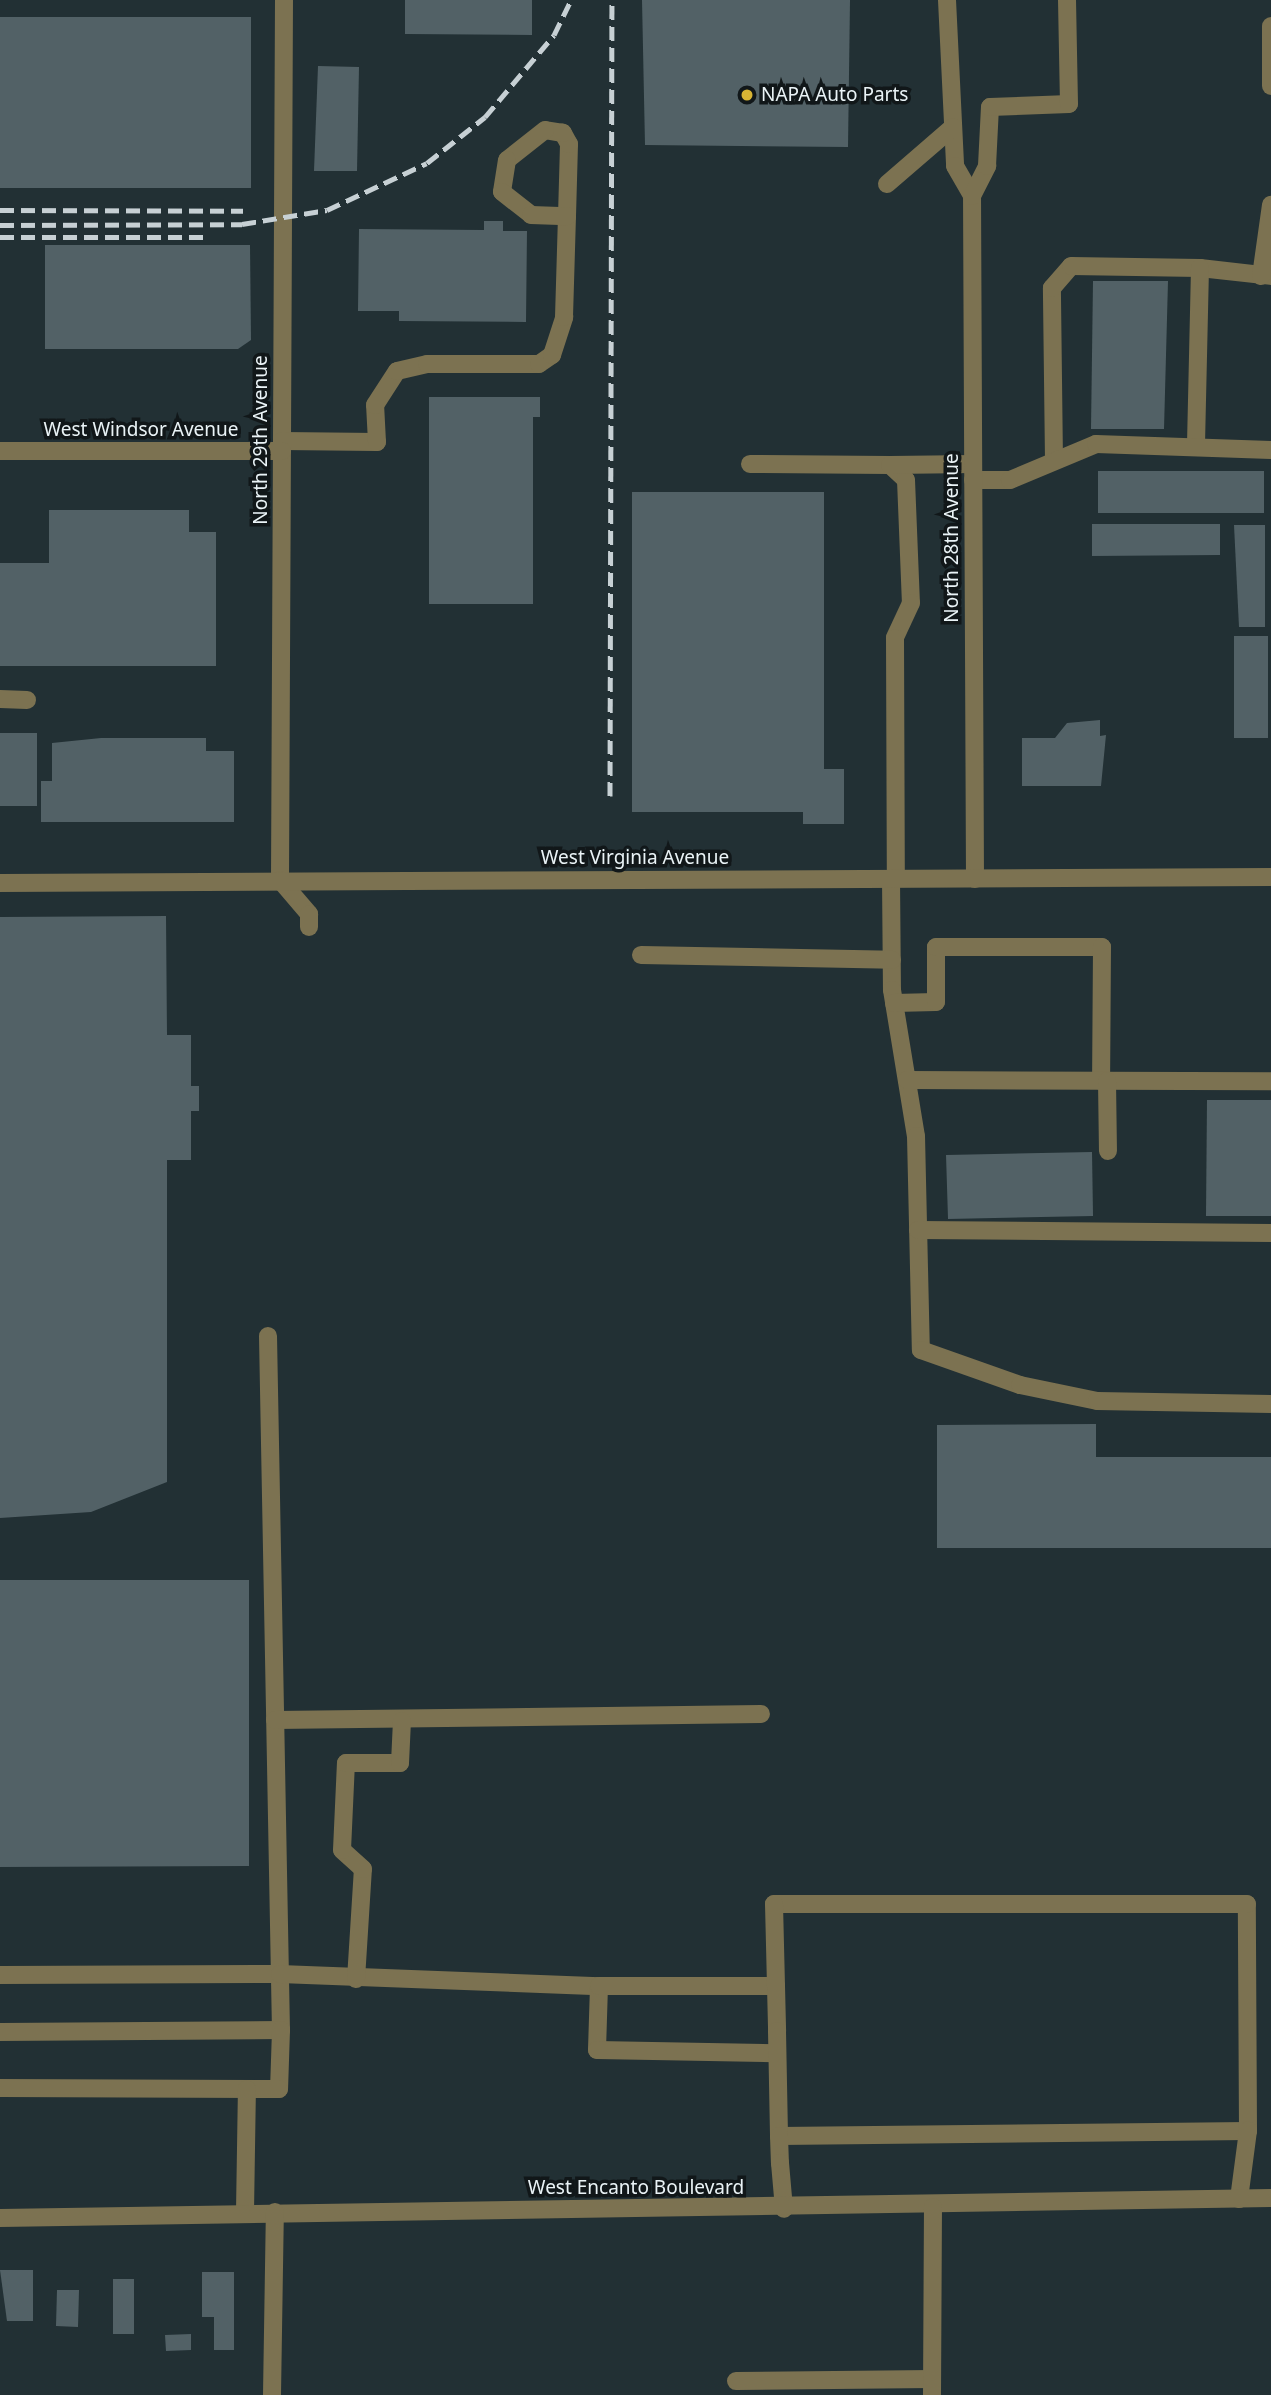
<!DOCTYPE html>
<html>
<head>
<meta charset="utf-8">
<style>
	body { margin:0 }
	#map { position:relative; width:1271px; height:2395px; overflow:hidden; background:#223034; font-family:"Noto Sans",sans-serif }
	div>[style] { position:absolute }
	.building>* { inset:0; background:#526166 }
	.minor>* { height:18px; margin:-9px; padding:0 9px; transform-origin:9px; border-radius:9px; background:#7c7251 }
	.rail>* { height:5px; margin-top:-2.5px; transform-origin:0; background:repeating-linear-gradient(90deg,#c7d0d4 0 14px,transparent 0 21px) }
	.dots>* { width:19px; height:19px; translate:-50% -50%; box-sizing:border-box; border:4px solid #111719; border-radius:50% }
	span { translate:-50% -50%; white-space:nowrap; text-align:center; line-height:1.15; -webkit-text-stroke:7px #111719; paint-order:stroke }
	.poi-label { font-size:19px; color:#eaf3f6 }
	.left { translate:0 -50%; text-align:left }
	.street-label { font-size:19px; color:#eaf3f6 }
</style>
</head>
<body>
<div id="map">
	<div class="building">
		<i style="clip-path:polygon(405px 0,532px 0,532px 35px,405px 34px)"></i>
		<i style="clip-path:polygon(642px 0,850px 0,848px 147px,645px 145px)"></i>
		<i style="clip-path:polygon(0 17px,251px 17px,251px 188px,0 188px)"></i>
		<i style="clip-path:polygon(318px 66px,359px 67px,357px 171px,314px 171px)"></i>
		<i style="clip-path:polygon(484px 221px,503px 221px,503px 231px,527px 231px,526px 322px,399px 321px,399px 311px,358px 311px,359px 229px,484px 230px)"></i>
		<i style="clip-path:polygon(45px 245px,250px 245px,251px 340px,238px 349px,45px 349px)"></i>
		<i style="clip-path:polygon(1093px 281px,1168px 281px,1164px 429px,1091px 429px)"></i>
		<i style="clip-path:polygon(429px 397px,540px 397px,540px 417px,533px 417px,533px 604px,429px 604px)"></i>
		<i style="clip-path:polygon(1098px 471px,1264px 471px,1264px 513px,1098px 513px)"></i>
		<i style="clip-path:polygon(632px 492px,824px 492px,824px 769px,844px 769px,844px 824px,803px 824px,803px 812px,632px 812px)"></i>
		<i style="clip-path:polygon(49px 510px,189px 510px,189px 532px,216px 532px,216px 666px,0 666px,0 563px,49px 563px)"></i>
		<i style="clip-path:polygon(1092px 524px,1220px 524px,1220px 555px,1092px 556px)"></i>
		<i style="clip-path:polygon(1234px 525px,1265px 525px,1265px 627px,1239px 627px)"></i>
		<i style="clip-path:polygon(1234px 636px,1268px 636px,1268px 738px,1234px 738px)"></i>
		<i style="clip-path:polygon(1100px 720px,1100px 736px,1106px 735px,1101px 786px,1022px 786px,1022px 738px,1055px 738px,1067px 723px)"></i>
		<i style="clip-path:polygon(0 733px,37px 733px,37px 806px,0 806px)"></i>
		<i style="clip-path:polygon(101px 738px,206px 738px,206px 751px,234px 751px,234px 822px,41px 822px,41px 781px,52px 781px,52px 743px)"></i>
		<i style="clip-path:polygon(166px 916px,167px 1035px,191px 1035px,191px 1086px,199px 1086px,199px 1111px,191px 1111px,191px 1160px,167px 1160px,167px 1482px,91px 1512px,0 1518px,0 917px)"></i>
		<i style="clip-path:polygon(1207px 1100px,1271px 1100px,1271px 1216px,1206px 1216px)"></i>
		<i style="clip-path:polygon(1092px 1152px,1093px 1216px,948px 1219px,946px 1155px)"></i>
		<i style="clip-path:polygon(1096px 1424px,1096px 1457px,1271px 1457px,1271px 1548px,937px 1548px,937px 1425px)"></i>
		<i style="clip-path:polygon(0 1580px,249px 1580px,249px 1866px,0 1867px)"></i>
		<i style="clip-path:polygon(0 2270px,33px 2270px,33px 2321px,7px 2321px)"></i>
		<i style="clip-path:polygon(202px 2272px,234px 2272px,234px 2350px,214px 2350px,214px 2317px,202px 2317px)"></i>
		<i style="clip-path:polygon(113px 2279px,134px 2279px,134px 2334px,113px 2334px)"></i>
		<i style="clip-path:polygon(57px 2290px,79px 2290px,78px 2327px,56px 2326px)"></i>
		<i style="clip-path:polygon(191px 2334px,191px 2350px,166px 2351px,165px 2335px)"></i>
	</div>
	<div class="minor">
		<i style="left:284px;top:0;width:880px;rotate:90.26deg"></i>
		<i style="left:280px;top:880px;width:45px;rotate:49.5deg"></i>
		<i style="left:309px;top:914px;width:13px;rotate:90deg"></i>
		<i style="left:947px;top:0;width:166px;rotate:87.2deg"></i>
		<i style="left:955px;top:166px;width:34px;rotate:60deg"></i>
		<i style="left:1271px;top:26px;width:60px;rotate:90deg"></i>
		<i style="left:887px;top:184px;width:87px;rotate:-40.8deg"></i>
		<i style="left:1200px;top:268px;width:71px;rotate:6.4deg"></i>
		<i style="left:1261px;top:276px;width:72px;rotate:-82deg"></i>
		<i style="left:282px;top:441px;width:95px;rotate:0.6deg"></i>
		<i style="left:377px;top:442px;width:37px;rotate:-93deg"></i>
		<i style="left:375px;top:405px;width:40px;rotate:-57.1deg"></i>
		<i style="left:397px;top:371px;width:31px;rotate:-13deg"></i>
		<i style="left:427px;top:364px;width:112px"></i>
		<i style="left:539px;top:364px;width:16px;rotate:-35deg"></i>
		<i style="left:552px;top:355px;width:40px;rotate:-72deg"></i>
		<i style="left:564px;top:317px;width:101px;rotate:-88.3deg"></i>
		<i style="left:567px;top:216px;width:72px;rotate:-88.4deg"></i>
		<i style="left:569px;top:144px;width:13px;rotate:-119deg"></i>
		<i style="left:563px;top:133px;width:18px;rotate:-171deg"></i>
		<i style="left:545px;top:130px;width:48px;rotate:141.7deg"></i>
		<i style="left:507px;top:160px;width:32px;rotate:99deg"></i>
		<i style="left:502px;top:192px;width:37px;rotate:38deg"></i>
		<i style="left:531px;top:215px;width:36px;rotate:2deg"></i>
		<i style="left:0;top:451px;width:282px"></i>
		<i style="left:1054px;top:461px;width:173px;rotate:-90.7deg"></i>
		<i style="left:1052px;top:288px;width:29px;rotate:-49deg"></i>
		<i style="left:1071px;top:266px;width:129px;rotate:0.9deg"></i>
		<i style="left:1200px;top:268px;width:178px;rotate:91.3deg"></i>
		<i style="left:750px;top:464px;width:140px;rotate:0.4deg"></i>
		<i style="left:890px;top:465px;width:22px;rotate:43deg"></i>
		<i style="left:906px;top:480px;width:123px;rotate:87.7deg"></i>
		<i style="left:911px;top:603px;width:38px;rotate:115deg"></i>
		<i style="left:895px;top:638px;width:241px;rotate:89.8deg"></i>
		<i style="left:890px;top:465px;width:83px;rotate:-0.7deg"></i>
		<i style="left:973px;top:480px;width:37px"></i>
		<i style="left:1010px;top:480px;width:93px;rotate:-22.7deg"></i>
		<i style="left:1096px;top:444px;width:175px;rotate:2deg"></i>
		<i style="left:0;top:699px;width:27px;rotate:2deg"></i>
		<i style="left:891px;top:879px;width:111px;rotate:89.5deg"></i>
		<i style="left:892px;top:990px;width:148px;rotate:80.7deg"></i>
		<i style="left:916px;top:1136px;width:214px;rotate:88.7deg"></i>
		<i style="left:921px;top:1350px;width:105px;rotate:19.5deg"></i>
		<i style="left:1020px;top:1385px;width:79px;rotate:11.7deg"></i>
		<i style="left:1097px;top:1401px;width:174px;rotate:1deg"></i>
		<i style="left:975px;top:879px;width:683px;rotate:-90.25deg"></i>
		<i style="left:972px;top:196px;width:34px;rotate:-63deg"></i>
		<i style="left:987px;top:166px;width:59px;rotate:-87.1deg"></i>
		<i style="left:990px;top:107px;width:79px;rotate:-2.2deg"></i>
		<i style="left:1069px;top:104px;width:104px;rotate:-91.1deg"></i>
		<i style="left:0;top:883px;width:1271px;rotate:-0.27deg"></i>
		<i style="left:641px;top:955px;width:251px;rotate:1.1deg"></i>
		<i style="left:894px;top:1003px;width:42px;rotate:-1.4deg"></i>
		<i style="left:936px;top:1002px;width:55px;rotate:-90deg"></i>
		<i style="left:936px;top:947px;width:166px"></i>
		<i style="left:1102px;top:947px;width:134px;rotate:90.4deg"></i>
		<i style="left:907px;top:1080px;width:364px;rotate:0.2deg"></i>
		<i style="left:1107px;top:1081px;width:70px;rotate:89.2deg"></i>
		<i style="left:918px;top:1230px;width:353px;rotate:0.5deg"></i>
		<i style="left:268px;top:1336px;width:694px;rotate:88.93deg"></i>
		<i style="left:275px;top:1720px;width:486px;rotate:-0.7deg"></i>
		<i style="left:0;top:1975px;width:280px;rotate:-0.2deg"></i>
		<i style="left:280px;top:1974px;width:319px;rotate:2.2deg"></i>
		<i style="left:599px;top:1986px;width:64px;rotate:91.8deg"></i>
		<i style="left:597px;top:2050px;width:180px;rotate:1deg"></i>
		<i style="left:356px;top:1979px;width:110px;rotate:-86.4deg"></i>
		<i style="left:363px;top:1869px;width:28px;rotate:-138deg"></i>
		<i style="left:342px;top:1850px;width:87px;rotate:-87.4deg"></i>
		<i style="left:346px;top:1763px;width:54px"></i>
		<i style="left:400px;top:1763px;width:42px;rotate:-87.3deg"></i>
		<i style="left:599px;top:1986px;width:177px"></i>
		<i style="left:0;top:2032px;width:281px;rotate:-0.4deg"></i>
		<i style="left:281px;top:2030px;width:59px;rotate:91.9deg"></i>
		<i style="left:279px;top:2089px;width:279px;rotate:-179.8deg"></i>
		<i style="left:779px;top:2136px;width:469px;rotate:-0.6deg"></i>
		<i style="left:1248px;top:2131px;width:227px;rotate:-90.3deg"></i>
		<i style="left:1247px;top:1904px;width:473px;rotate:180deg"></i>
		<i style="left:774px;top:1904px;width:127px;rotate:88.6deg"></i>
		<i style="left:777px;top:2031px;width:105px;rotate:88.9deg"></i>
		<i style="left:779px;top:2136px;width:27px;rotate:88deg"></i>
		<i style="left:780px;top:2163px;width:46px;rotate:85deg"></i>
		<i style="left:1239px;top:2199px;width:69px;rotate:-82.5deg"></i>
		<i style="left:245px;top:2212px;width:123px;rotate:-89.1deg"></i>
		<i style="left:0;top:2218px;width:1271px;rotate:-0.9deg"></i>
		<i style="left:736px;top:2381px;width:196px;rotate:-0.6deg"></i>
		<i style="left:272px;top:2395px;width:183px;rotate:-89.1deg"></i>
		<i style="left:932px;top:2395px;width:188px;rotate:-89.7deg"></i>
	</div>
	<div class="rail">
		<i style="left:0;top:210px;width:243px;rotate:0.2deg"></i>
		<i style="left:0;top:225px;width:242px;rotate:-0.2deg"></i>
		<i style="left:242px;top:224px;width:86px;rotate:-9.4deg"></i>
		<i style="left:327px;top:210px;width:110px;rotate:-25.2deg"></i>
		<i style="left:427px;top:163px;width:74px;rotate:-38.4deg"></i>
		<i style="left:485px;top:117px;width:107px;rotate:-49.9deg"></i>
		<i style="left:554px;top:35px;width:39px;rotate:-64deg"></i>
		<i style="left:0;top:237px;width:209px"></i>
		<i style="left:610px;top:796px;width:796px;rotate:-89.86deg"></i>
	</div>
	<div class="dots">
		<i style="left:747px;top:95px;background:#d7b434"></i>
	</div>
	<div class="poi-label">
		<span class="left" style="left:761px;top:95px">NAPA Auto Parts</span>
	</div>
	<div class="street-label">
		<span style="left:141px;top:430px">West Windsor Avenue</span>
		<span style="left:261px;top:440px;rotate:-90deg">North 29th Avenue</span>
		<span style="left:952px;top:538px;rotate:-90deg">North 28th Avenue</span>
		<span style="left:635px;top:858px">West Virginia Avenue</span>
		<span style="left:636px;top:2188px">West Encanto Boulevard</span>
	</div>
</div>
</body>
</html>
